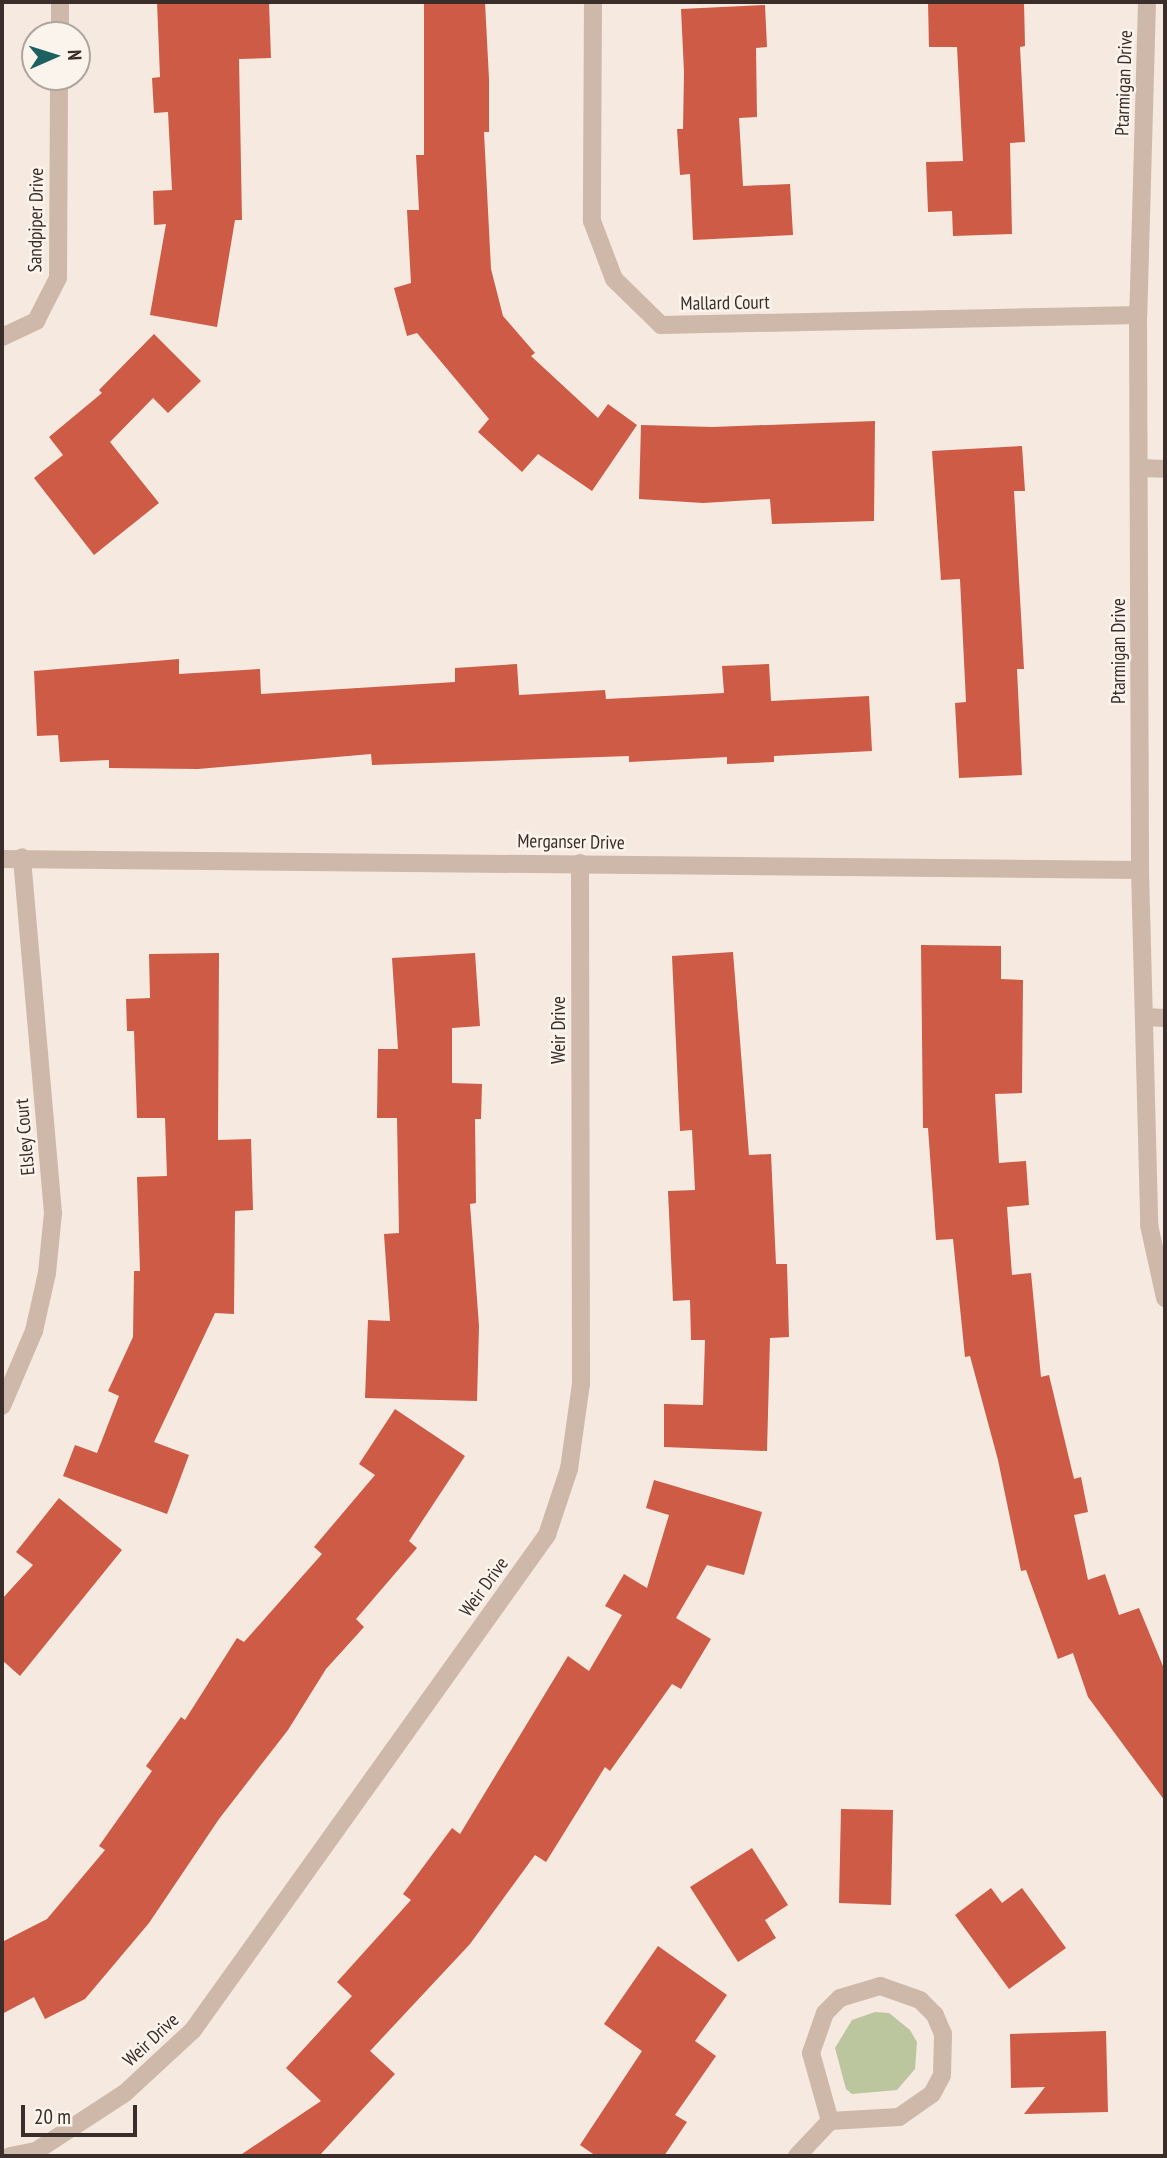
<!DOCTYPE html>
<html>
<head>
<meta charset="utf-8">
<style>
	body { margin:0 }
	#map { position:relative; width:1167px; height:2158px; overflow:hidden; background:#f5e9e0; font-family:"PT Sans Narrow",sans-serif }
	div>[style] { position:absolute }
	.green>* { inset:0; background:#bbc59e }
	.building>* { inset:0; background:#cd5b45 }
	.minor>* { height:18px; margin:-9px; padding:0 9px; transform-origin:9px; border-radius:9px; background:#ceb8aa }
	span { translate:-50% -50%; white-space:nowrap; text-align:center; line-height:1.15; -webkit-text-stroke:5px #fbf4ed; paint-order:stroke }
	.street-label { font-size:19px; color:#3b2e2a }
	.frame { position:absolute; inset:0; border:4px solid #3b2e2a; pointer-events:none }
	.north { position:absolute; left:21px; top:21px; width:70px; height:70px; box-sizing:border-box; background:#fbf4ed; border:2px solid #aea59f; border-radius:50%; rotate:87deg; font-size:19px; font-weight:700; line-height:28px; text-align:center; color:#3b2e2a }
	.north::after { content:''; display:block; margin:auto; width:24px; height:32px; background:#1c605f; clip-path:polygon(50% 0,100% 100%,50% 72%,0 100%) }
	.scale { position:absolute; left:21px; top:2105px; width:116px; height:32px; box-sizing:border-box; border:4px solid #3b2e2a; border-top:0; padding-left:9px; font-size:21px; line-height:24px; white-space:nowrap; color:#3b2e2a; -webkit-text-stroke:5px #fbf4ed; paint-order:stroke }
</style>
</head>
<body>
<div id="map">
	<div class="green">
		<i style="clip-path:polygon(875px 2012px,889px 2013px,910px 2030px,917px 2042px,915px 2069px,897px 2090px,852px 2094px,846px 2089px,835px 2048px,852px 2020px)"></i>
	</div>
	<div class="building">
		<i style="clip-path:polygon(157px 2px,269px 2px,271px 58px,239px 59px,242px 220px,235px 220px,217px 327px,150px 315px,166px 224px,154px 225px,153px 191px,172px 190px,168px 112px,154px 113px,152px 78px,160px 77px)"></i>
		<i style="clip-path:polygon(424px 2px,485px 2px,489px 79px,489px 132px,484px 132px,491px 269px,503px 316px,535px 353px,531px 356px,598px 418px,608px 404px,637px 425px,592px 491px,538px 454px,522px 472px,478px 432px,489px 419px,417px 333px,407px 336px,394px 288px,411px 283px,407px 210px,419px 210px,416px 155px,424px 155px)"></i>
		<i style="clip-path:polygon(928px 2px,1024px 2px,1025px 46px,1020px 47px,1025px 142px,1010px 143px,1012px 234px,953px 236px,952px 211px,928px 212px,926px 162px,963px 161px,957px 47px,929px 47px)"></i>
		<i style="clip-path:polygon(765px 5px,767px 47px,756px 48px,757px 117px,739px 118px,743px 186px,790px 184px,793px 235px,693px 240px,690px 174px,680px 175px,677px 129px,683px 129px,684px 72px,681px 9px)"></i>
		<i style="clip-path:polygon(154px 334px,201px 381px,168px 413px,153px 398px,110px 442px,159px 503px,94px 555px,34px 478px,63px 455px,49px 437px,102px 393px,99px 390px)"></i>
		<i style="clip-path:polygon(875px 421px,874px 521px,772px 524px,770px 499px,703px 503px,639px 499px,641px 425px,712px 427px)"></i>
		<i style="clip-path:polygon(1022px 446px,1025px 491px,1014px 491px,1024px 669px,1017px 669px,1022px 775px,959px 778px,955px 703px,966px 702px,960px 579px,941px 580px,932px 451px)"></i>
		<i style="clip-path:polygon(179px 659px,179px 674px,260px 669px,261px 694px,455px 682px,455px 668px,517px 664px,519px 695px,605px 690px,606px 699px,724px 693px,722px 666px,769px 664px,771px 701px,869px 696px,872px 751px,774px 756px,774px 762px,727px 764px,727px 757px,629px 762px,629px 756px,372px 765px,371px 754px,198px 769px,109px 768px,109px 760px,60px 762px,58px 735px,37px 736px,34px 671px)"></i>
		<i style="clip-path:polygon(921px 945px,1001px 946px,1001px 979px,1023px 980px,1022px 1093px,995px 1094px,999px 1163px,1026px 1161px,1029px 1205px,1007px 1207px,1012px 1275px,1031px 1273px,1041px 1377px,1049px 1375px,1074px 1479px,1081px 1477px,1088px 1512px,1074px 1515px,1088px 1580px,1105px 1574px,1119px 1615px,1139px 1608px,1165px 1671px,1165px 1801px,1088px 1697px,1073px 1653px,1058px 1659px,1026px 1570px,1021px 1571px,998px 1460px,970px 1356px,965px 1357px,953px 1239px,936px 1240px,928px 1128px,923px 1128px)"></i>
		<i style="clip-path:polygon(733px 952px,749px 1155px,771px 1154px,776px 1264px,787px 1264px,789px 1337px,770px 1338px,767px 1451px,664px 1447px,664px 1404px,703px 1405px,705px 1340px,691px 1340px,690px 1300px,673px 1301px,668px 1191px,695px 1190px,692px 1130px,680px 1131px,672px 956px)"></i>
		<i style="clip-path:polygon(219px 953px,218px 1140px,251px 1139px,253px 1210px,235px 1211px,234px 1314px,215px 1313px,154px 1442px,189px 1455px,167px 1514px,63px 1476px,75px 1445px,97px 1453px,119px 1396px,108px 1391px,133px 1337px,134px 1271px,140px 1271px,137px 1177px,167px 1176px,165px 1118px,137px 1118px,134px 1031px,127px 1031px,126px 999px,150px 998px,149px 954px)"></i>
		<i style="clip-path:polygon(475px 953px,480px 1026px,452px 1028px,452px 1083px,482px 1084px,481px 1119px,475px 1119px,476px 1203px,470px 1204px,479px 1326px,477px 1401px,365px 1398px,368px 1320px,390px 1321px,384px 1234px,399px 1233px,397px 1118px,377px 1118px,378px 1049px,398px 1049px,392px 958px)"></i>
		<i style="clip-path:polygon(395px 1409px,465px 1456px,409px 1541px,417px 1548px,356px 1619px,364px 1627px,326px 1669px,288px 1730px,219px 1819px,149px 1923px,85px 1999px,45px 2019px,34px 1997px,2px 2014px,2px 1942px,47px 1919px,105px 1850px,99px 1846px,152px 1771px,146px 1766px,181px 1717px,185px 1720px,237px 1638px,244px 1642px,322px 1554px,314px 1547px,375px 1475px,359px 1464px)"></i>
		<i style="clip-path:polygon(654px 1480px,762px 1512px,744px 1575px,707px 1565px,676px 1618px,711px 1639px,681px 1689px,672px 1684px,610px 1771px,605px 1767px,546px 1862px,535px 1855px,470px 1944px,370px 2051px,395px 2074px,319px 2156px,239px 2156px,321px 2101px,286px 2068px,352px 1996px,337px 1982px,411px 1900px,403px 1894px,452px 1828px,460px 1834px,568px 1656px,589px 1671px,622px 1615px,605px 1606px,624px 1574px,647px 1588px,669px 1515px,646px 1508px)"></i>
		<i style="clip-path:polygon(59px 1498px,122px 1550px,20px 1676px,2px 1660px,2px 1599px,33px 1565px,16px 1552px)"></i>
		<i style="clip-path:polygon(841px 1809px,893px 1810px,891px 1905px,839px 1903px)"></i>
		<i style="clip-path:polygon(752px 1848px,788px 1905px,765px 1920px,776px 1938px,738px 1962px,690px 1887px)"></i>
		<i style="clip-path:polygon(991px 1888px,1002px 1903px,1022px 1888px,1066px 1948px,1009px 1989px,955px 1915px)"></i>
		<i style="clip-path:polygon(658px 1946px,727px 1995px,695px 2041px,716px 2056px,675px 2115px,687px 2122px,664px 2156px,596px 2156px,580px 2145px,642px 2051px,604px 2024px)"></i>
		<i style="clip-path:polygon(1106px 2031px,1108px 2112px,1024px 2114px,1045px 2087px,1011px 2088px,1010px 2034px)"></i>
	</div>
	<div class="minor">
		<i style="left:593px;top:2px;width:219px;rotate:90.3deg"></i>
		<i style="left:592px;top:221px;width:62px;rotate:69.2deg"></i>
		<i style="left:614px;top:279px;width:66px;rotate:44.4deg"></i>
		<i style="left:661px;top:325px;width:477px;rotate:-1.2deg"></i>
		<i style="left:1147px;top:2px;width:313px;rotate:91.6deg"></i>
		<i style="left:1138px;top:315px;width:555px;rotate:89.79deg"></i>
		<i style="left:1140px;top:870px;width:355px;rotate:88.5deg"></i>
		<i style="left:1149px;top:1225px;width:75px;rotate:77.6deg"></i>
		<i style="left:60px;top:35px;width:33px;rotate:-90deg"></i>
		<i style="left:2px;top:337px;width:38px;rotate:-25deg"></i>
		<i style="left:36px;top:321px;width:48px;rotate:-62.9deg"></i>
		<i style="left:58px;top:278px;width:201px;rotate:-89.7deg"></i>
		<i style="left:1140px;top:468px;width:25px;rotate:2deg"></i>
		<i style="left:2px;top:859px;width:1138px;rotate:0.55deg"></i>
		<i style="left:1145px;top:1017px;width:20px;rotate:3deg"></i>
		<i style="left:2px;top:1406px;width:82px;rotate:-66.9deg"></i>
		<i style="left:34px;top:1331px;width:59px;rotate:-77.4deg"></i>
		<i style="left:47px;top:1273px;width:60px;rotate:-84.3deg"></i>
		<i style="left:53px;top:1213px;width:357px;rotate:-95deg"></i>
		<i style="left:10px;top:2156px;width:26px;rotate:-11deg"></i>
		<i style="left:36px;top:2151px;width:106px;rotate:-33.1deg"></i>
		<i style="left:125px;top:2093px;width:93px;rotate:-42.8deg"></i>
		<i style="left:193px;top:2030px;width:609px;rotate:-54.43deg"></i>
		<i style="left:547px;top:1535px;width:70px;rotate:-71.6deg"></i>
		<i style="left:569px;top:1469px;width:86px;rotate:-82deg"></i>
		<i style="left:581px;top:1384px;width:521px;rotate:-90.11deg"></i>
		<i style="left:797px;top:2156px;width:48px;rotate:-46.7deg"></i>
		<i style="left:830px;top:2121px;width:69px;rotate:-3.3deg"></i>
		<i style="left:899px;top:2117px;width:40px;rotate:-34.9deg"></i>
		<i style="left:932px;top:2094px;width:21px;rotate:-62deg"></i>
		<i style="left:942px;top:2075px;width:41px;rotate:-88.6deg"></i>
		<i style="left:943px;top:2034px;width:21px;rotate:-113deg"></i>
		<i style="left:935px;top:2015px;width:21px;rotate:-135deg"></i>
		<i style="left:920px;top:2000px;width:42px;rotate:-160.7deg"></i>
		<i style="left:880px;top:1986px;width:42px;rotate:163.3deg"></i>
		<i style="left:840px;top:1998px;width:21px;rotate:135deg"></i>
		<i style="left:825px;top:2013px;width:42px;rotate:109.3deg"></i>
		<i style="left:811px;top:2053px;width:71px;rotate:74.4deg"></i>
	</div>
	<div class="street-label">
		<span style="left:1124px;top:83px;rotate:-88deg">Ptarmigan Drive</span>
		<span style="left:36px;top:220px;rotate:-89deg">Sandpiper Drive</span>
		<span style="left:725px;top:303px;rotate:-1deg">Mallard Court</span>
		<span style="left:1119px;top:651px;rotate:-90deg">Ptarmigan Drive</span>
		<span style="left:571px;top:842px;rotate:1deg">Merganser Drive</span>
		<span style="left:559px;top:1030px;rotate:-90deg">Weir Drive</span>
		<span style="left:25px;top:1137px;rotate:-95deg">Elsley Court</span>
		<span style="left:484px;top:1587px;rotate:-54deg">Weir Drive</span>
		<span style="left:151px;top:2040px;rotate:-43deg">Weir Drive</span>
	</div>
	<div class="frame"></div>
	<div class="north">N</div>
	<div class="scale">20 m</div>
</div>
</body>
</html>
